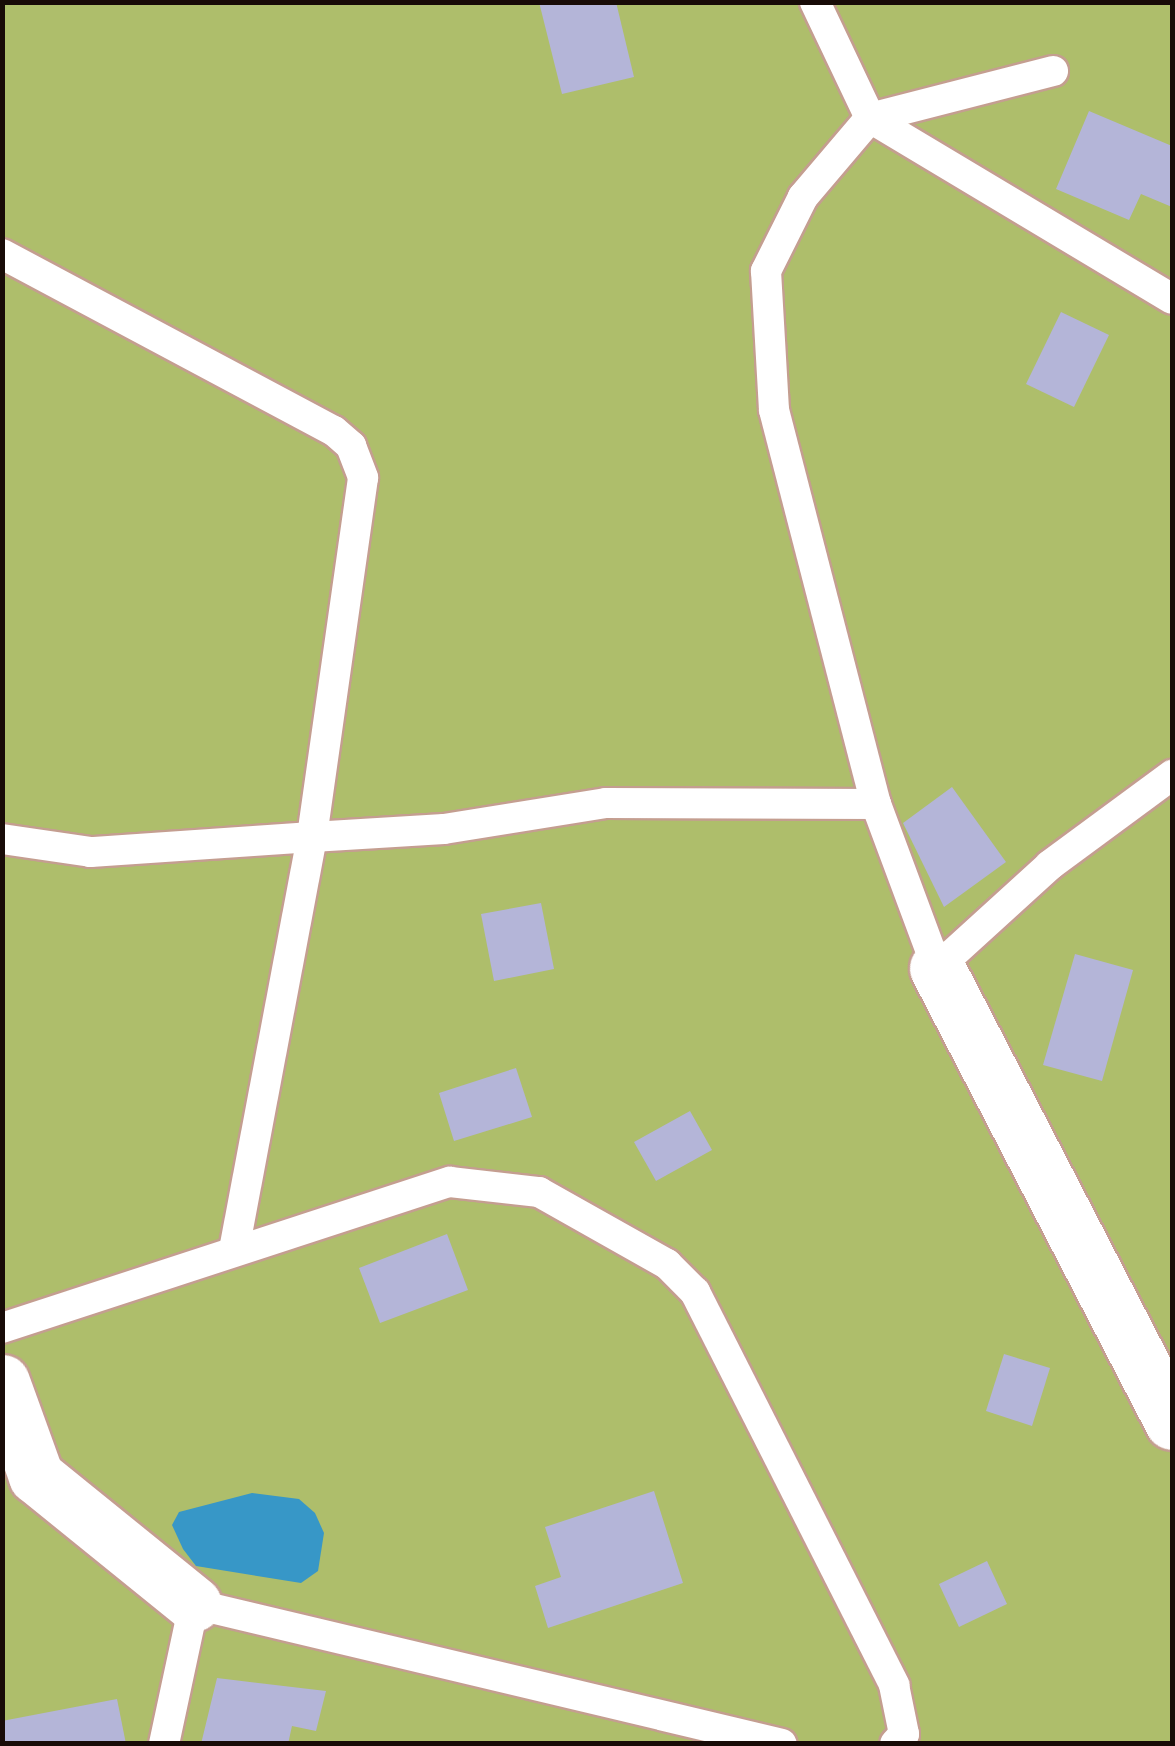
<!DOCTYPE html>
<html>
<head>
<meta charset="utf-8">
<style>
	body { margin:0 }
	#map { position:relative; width:1175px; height:1746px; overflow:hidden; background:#fcdcd0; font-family:"Space Grotesk",sans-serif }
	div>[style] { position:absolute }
	.green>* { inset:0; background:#aebe6b }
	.water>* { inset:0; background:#3797c7 }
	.building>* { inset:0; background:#b4b5d8 }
	.roads { filter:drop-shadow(2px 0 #c49e90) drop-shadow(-2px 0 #c49e90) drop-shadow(0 2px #c49e90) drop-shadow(0 -2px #c49e90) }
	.service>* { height:30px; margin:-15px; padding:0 15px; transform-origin:15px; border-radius:15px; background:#fff }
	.minor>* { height:55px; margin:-27.5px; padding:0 27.5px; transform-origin:27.5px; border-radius:27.5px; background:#fff }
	span { translate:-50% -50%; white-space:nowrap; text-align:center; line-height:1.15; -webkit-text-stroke:9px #fff; paint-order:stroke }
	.frame { position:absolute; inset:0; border:5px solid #180b07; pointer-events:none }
</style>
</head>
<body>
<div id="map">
	<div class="green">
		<i style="clip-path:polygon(3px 3px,1172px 3px,1172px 1743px,3px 1744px)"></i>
	</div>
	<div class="water">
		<i style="clip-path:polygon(252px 1493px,299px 1499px,315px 1513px,324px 1533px,318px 1571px,301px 1583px,196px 1566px,183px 1549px,172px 1525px,179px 1512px)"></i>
	</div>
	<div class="building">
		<i style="clip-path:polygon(539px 2px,616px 2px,634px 77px,562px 94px)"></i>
		<i style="clip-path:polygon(1089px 111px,1172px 146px,1172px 207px,1141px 194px,1129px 220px,1056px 189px)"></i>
		<i style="clip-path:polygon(1061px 312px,1109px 335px,1074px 407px,1026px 384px)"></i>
		<i style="clip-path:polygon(952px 787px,1006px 862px,944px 907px,903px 823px)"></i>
		<i style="clip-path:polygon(541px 903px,554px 969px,494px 981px,481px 914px)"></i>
		<i style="clip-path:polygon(1075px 954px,1133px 970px,1102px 1081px,1043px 1065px)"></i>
		<i style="clip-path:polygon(516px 1068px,532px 1117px,454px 1141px,439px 1093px)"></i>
		<i style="clip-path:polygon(690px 1111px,712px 1150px,656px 1181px,634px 1142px)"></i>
		<i style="clip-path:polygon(447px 1234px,468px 1290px,380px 1323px,359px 1268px)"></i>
		<i style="clip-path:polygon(1004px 1354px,1050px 1368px,1032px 1426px,986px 1411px)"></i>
		<i style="clip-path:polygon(654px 1491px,683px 1583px,548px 1628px,535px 1586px,561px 1577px,545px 1527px)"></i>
		<i style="clip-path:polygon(987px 1561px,1007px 1604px,959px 1627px,939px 1584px)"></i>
		<i style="clip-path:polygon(217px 1678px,326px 1691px,316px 1731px,292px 1726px,288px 1744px,201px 1744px)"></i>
		<i style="clip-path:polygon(117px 1699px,126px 1744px,2px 1744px,2px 1721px)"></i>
	</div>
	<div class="roads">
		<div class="service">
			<i style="left:815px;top:2px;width:128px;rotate:64.6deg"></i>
			<i style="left:870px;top:118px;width:104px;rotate:130.3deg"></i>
			<i style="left:803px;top:197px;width:83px;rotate:116.6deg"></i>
			<i style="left:766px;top:271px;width:139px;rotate:86.7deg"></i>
			<i style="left:774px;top:410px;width:407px;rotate:75.5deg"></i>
			<i style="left:876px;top:804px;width:175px;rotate:69.6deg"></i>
			<i style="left:937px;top:968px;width:153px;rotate:-42.3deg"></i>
			<i style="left:1050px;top:865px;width:152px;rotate:-36.4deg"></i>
			<i style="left:870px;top:118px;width:352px;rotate:30.9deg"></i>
			<i style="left:870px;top:118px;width:189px;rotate:-14.4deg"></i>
			<i style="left:2px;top:254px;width:376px;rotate:28.1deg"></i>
			<i style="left:334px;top:431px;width:23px;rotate:41deg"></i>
			<i style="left:351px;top:446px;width:34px;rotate:69deg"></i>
			<i style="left:363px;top:478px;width:363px;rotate:98.1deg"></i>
			<i style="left:312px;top:837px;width:222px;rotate:176.1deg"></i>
			<i style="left:91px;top:852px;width:90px;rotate:-171.7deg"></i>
			<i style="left:234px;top:1250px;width:420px;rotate:-79.3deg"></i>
			<i style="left:312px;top:837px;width:132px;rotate:-3.5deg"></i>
			<i style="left:444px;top:829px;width:164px;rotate:-9.1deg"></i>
			<i style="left:606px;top:803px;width:270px;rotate:0.2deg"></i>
			<i style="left:2px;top:1328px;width:471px;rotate:-18.1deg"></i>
			<i style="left:450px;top:1182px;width:90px;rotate:6.4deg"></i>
			<i style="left:539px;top:1192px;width:147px;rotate:29.4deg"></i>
			<i style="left:667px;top:1264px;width:40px;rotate:45deg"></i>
			<i style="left:695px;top:1292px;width:441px;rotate:63.1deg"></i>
			<i style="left:894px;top:1685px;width:50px;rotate:78.5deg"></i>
			<i style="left:904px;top:1734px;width:13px;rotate:132deg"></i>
			<i style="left:164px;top:1744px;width:143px;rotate:-77.9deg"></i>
			<i style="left:194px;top:1604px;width:604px;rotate:13.39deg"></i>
		</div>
		<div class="minor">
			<i style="left:937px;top:968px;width:511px;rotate:62.63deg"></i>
			<i style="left:2px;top:1382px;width:100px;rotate:70.1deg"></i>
			<i style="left:36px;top:1476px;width:203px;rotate:39deg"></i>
		</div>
	</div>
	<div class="frame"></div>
</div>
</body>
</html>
